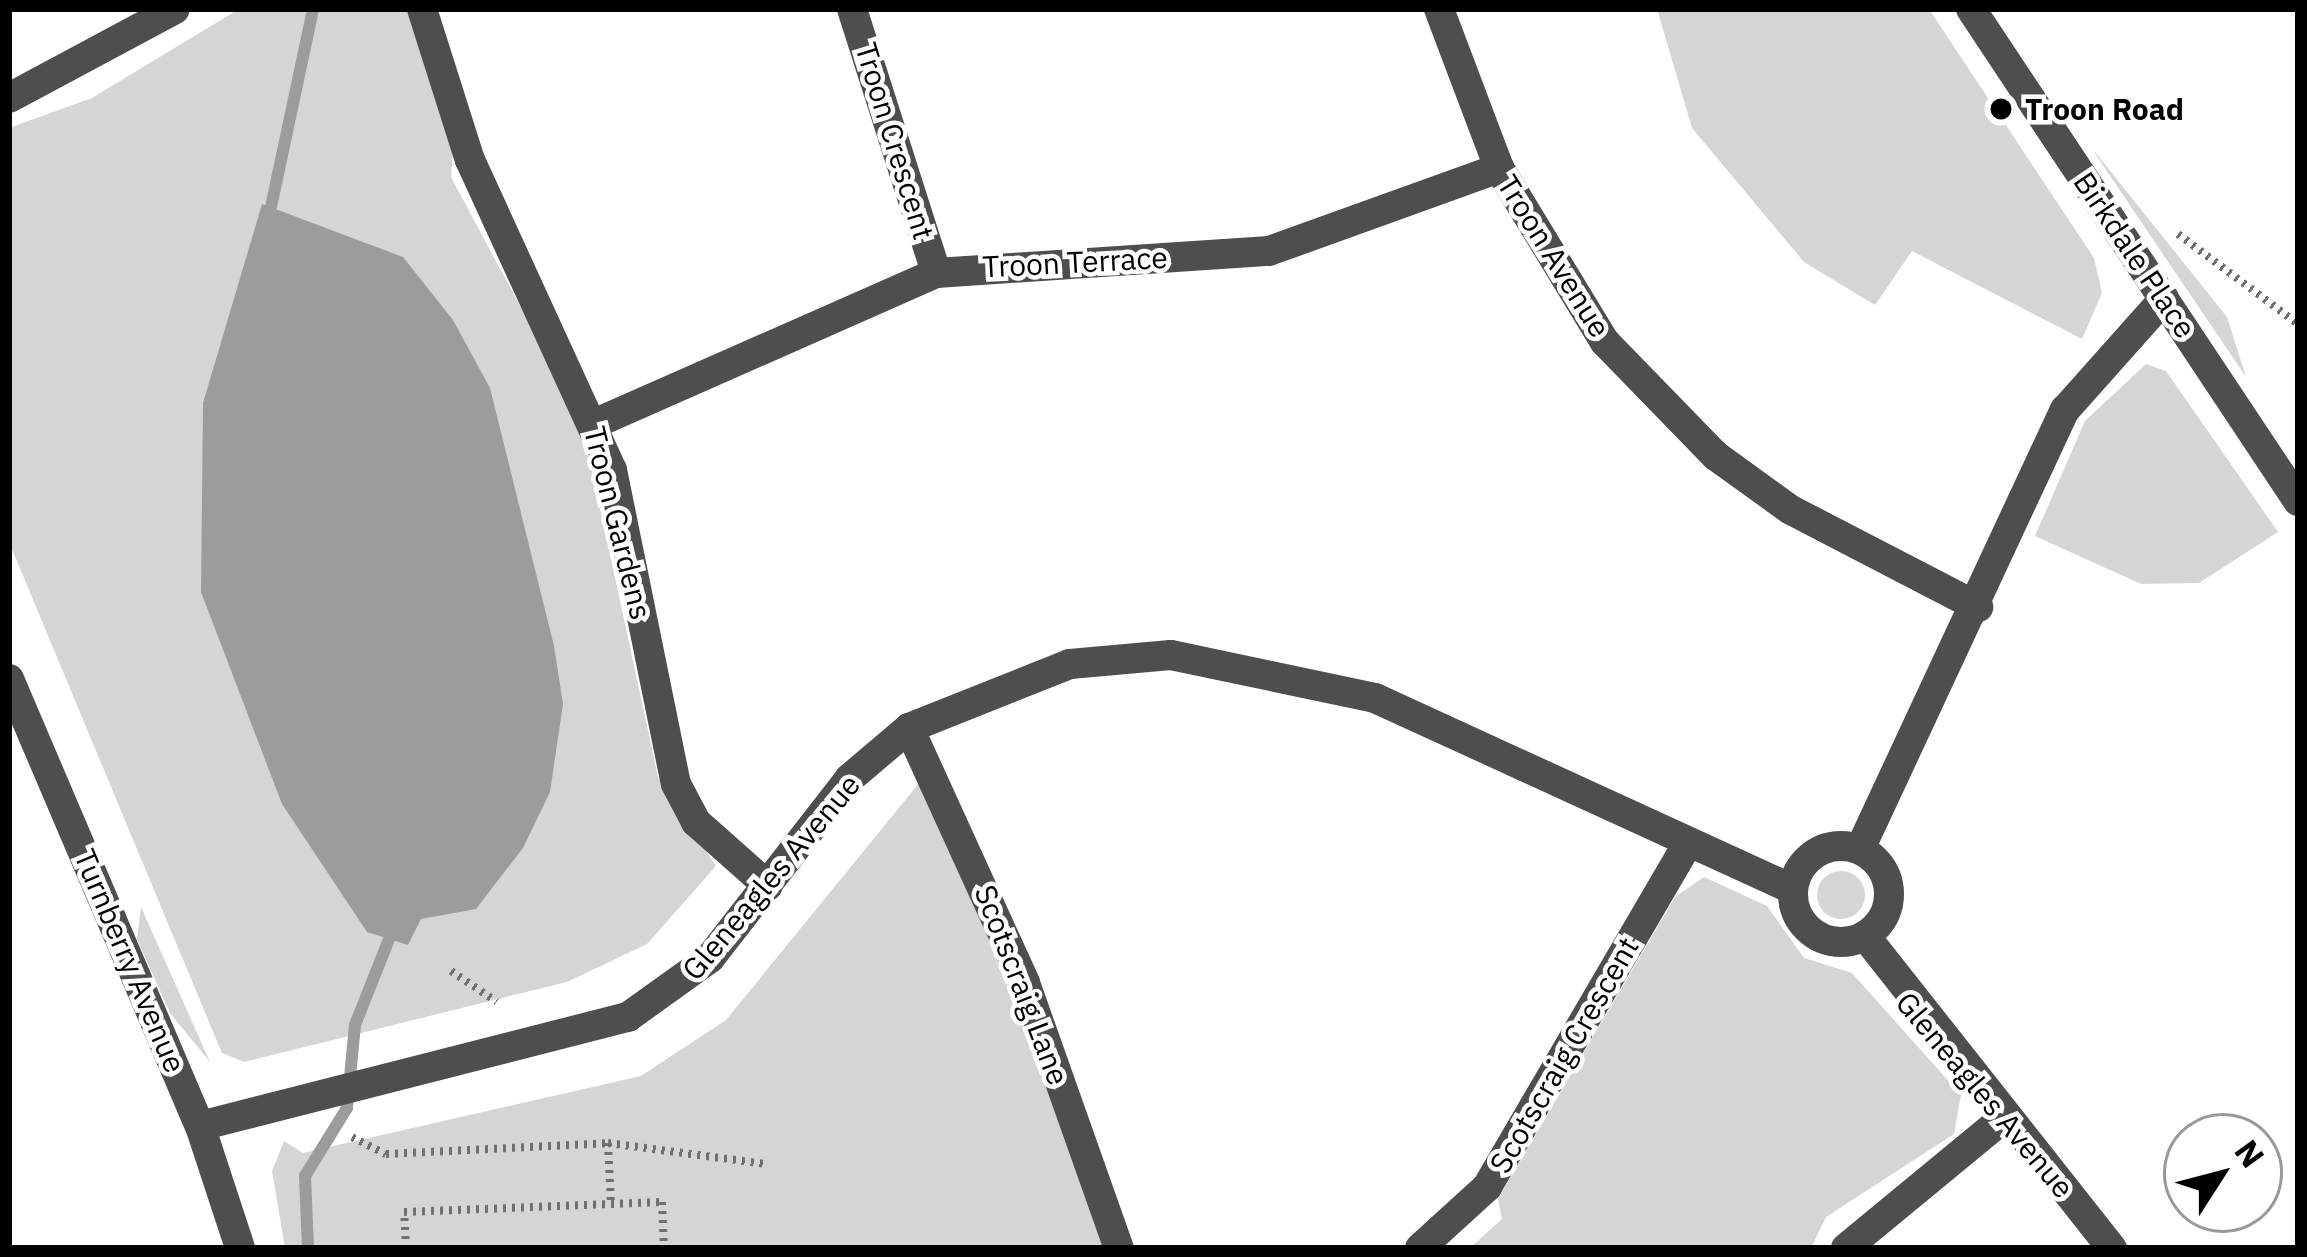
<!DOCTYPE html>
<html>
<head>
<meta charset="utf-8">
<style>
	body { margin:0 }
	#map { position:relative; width:2307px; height:1257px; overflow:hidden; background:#fff; font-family:"IBM Plex Sans",sans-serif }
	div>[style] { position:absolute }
	.green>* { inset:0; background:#d5d5d5 }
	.round { border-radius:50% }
	.water>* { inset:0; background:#9c9c9c }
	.stream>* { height:12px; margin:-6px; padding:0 6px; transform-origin:6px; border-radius:6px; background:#9c9c9c }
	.path>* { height:8px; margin-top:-4px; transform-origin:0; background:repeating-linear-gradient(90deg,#707070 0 3px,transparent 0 9px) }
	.minor>* { height:30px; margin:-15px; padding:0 15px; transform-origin:15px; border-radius:15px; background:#4e4e4e }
	.minor>.ring { margin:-15px; padding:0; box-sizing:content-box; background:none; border:30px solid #4e4e4e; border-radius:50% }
	.dots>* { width:33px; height:33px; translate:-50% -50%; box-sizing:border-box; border:6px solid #fff; border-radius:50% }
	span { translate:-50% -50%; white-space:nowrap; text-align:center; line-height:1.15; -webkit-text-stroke:9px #fff; paint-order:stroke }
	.poi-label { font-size:30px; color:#000; font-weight:700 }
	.left { translate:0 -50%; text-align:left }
	.street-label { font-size:30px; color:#000 }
	.frame { position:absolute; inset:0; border:12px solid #000; pointer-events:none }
	.north { position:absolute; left:2163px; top:1113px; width:120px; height:120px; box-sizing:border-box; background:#fff; border:3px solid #999; border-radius:50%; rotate:54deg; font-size:33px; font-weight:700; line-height:48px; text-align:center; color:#000 }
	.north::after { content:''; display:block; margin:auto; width:42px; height:54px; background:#000; clip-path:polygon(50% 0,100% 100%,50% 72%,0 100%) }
</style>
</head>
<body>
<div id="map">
	<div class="green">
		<i style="clip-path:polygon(239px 9px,410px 9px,453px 152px,451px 177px,581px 420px,658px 777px,716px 866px,647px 944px,567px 982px,244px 1062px,222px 1053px,9px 542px,9px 128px,92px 98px)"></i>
		<i style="clip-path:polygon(1657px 9px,1929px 9px,2094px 258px,2102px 293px,2082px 339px,1912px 251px,1875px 305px,1804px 262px,1692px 128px)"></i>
		<i style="clip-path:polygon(2095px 152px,2227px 317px,2246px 377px,2094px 152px)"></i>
		<i style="clip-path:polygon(2146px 364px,2166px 371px,2278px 532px,2199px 583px,2141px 584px,2035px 536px,2085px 421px)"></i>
		<i style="clip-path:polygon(920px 782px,1012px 988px,1104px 1248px,285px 1248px,272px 1171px,284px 1141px,303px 1153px,641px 1076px,726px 1020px)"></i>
		<i class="round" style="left:1817px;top:871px;width:48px;height:48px"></i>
		<i style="clip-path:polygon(1704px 877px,1767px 906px,1804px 958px,1852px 973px,1961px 1095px,1954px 1134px,1826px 1217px,1811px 1248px,1470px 1248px,1502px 1219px,1498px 1199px,1675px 897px)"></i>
		<i style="clip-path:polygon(141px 907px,210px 1062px,170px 1013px,137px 939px)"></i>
	</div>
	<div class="water">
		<i style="clip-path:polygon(262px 204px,403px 257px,453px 320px,490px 388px,554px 646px,563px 704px,550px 792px,523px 848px,476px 909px,421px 919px,408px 945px,367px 932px,282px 804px,201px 592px,203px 403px)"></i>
	</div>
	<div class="stream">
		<i style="left:271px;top:207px;width:202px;rotate:-78deg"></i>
		<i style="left:308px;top:1248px;width:72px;rotate:-92.4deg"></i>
		<i style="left:305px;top:1176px;width:80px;rotate:-58.3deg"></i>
		<i style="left:347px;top:1108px;width:83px;rotate:-84.5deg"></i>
		<i style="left:355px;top:1025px;width:92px;rotate:-68.4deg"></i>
	</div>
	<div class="path">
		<i style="left:2178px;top:234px;width:150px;rotate:36.9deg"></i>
		<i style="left:451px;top:971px;width:55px;rotate:34deg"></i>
		<i style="left:352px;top:1137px;width:38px;rotate:27deg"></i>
		<i style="left:386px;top:1154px;width:222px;rotate:-2.8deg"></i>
		<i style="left:608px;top:1143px;width:158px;rotate:7.6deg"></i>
		<i style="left:608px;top:1143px;width:61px;rotate:87.2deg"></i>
		<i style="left:406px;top:1248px;width:36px;rotate:-93deg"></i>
		<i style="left:404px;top:1212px;width:258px;rotate:-2.2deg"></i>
		<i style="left:662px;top:1202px;width:46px;rotate:87.5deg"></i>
	</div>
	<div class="minor">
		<i style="left:422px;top:9px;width:158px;rotate:72.4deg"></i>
		<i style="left:470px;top:160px;width:341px;rotate:65.4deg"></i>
		<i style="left:612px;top:470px;width:320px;rotate:78.5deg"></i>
		<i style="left:676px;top:784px;width:43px;rotate:62.2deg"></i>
		<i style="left:696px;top:822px;width:96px;rotate:41.6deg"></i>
		<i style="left:852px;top:9px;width:277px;rotate:72.3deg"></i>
		<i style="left:1439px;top:9px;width:170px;rotate:69.3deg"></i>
		<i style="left:1499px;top:168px;width:204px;rotate:58.7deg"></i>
		<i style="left:1605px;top:342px;width:159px;rotate:45.8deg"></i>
		<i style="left:1716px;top:456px;width:92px;rotate:35.8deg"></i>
		<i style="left:1791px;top:510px;width:211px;rotate:27.4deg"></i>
		<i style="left:1971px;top:9px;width:591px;rotate:56.39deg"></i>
		<i style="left:9px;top:98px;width:188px;rotate:-28.2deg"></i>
		<i style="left:596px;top:423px;width:372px;rotate:-23.8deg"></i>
		<i style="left:936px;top:273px;width:334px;rotate:-3.8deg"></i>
		<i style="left:1269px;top:251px;width:245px;rotate:-19.8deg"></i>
		<i style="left:9px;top:679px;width:486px;rotate:66.9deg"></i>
		<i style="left:200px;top:1126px;width:128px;rotate:71.8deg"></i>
		<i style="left:909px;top:728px;width:280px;rotate:65.5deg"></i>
		<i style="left:1025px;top:983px;width:281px;rotate:70.5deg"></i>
		<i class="ring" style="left:1793px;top:846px;width:66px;height:66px"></i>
		<i style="left:1860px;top:849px;width:485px;rotate:-65deg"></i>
		<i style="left:2065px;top:410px;width:149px;rotate:-48.3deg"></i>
		<i style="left:1866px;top:937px;width:397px;rotate:51.7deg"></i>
		<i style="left:200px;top:1126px;width:442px;rotate:-14.3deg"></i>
		<i style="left:628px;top:1017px;width:101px;rotate:-35.7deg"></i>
		<i style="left:710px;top:958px;width:228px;rotate:-52.1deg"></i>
		<i style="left:850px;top:778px;width:77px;rotate:-40.3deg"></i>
		<i style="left:909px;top:728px;width:173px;rotate:-21.7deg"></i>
		<i style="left:1070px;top:664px;width:101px;rotate:-5.1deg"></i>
		<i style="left:1171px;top:655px;width:208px;rotate:11.9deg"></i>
		<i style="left:1375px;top:698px;width:459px;rotate:24.6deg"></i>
		<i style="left:1420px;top:1248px;width:91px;rotate:-42.3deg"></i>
		<i style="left:1487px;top:1187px;width:396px;rotate:-59.7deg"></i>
		<i style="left:1846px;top:1248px;width:206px;rotate:-39.5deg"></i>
	</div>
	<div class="dots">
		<i style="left:2001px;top:109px;background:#000"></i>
	</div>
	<div class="poi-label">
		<span class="left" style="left:2025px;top:109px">Troon Road</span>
	</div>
	<div class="street-label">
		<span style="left:895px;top:141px;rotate:73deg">Troon Crescent</span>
		<span style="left:2135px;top:255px;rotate:56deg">Birkdale Place</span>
		<span style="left:1554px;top:256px;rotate:58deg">Troon Avenue</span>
		<span style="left:1075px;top:262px;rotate:-3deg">Troon Terrace</span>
		<span style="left:618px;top:523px;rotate:76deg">Troon Gardens</span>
		<span style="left:771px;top:877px;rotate:-50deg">Gleneagles Avenue</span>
		<span style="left:130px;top:961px;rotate:67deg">Turnberry Avenue</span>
		<span style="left:1022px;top:985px;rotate:69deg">Scotscraig Lane</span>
		<span style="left:1564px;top:1055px;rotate:-60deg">Scotscraig Crescent</span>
		<span style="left:1985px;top:1095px;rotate:50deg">Gleneagles Avenue</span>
	</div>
	<div class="frame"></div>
	<div class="north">N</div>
</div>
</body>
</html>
